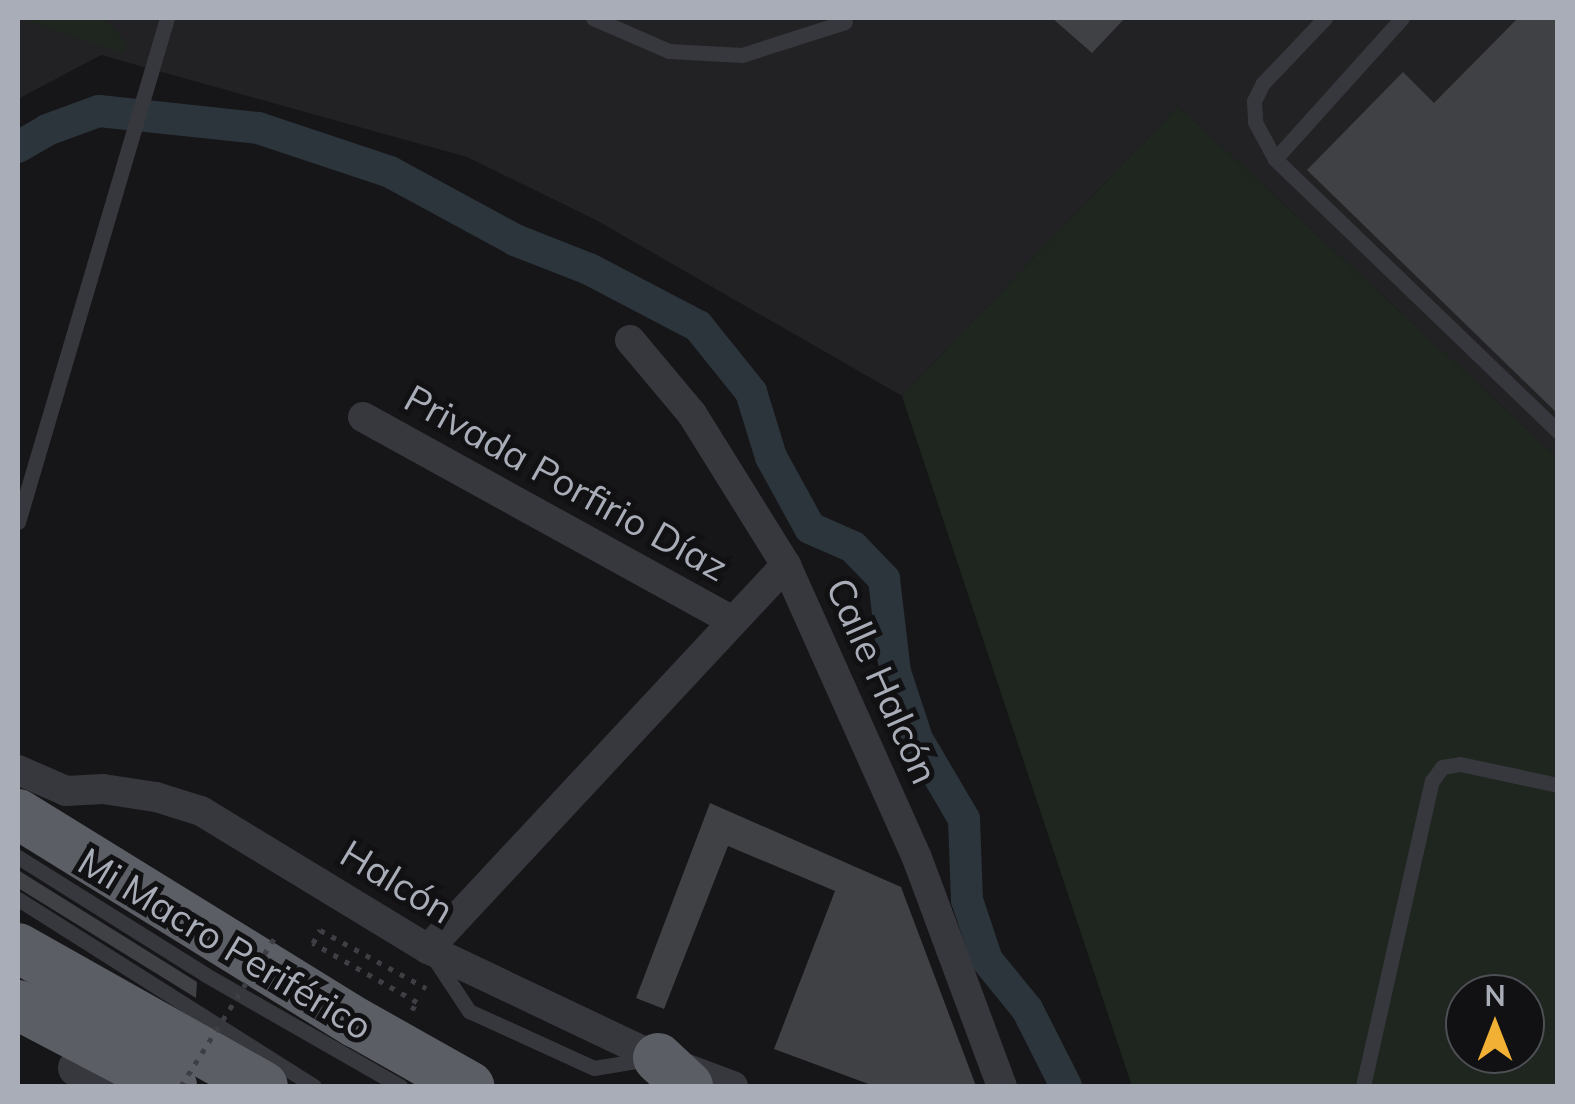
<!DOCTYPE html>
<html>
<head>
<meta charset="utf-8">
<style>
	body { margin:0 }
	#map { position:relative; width:1575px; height:1104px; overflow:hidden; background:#161618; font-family:Mulish,sans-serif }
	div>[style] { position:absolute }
	.built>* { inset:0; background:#222225 }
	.green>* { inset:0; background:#1e261f }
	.canal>* { height:32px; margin:-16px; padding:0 16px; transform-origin:16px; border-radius:16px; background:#2c353c }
	.building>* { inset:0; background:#404145 }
	.path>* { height:5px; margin-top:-2.5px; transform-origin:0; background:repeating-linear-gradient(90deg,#3d3f44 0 5px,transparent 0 13px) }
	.service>* { height:15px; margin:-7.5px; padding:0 7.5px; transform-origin:7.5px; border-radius:7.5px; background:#37383d }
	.minor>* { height:30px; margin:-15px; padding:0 15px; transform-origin:15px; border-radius:15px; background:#37383d }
	.tertiary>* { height:38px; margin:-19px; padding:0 19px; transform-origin:19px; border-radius:19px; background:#37383d }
	.trunk>* { height:50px; margin:-25px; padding:0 25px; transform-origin:25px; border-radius:25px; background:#5b5e65 }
	.path-bridge>* { height:5px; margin-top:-2.5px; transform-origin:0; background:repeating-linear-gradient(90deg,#3d3f44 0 5px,transparent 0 13px) }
	span { translate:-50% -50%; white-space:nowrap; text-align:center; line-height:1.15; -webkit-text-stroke:10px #111113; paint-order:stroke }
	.street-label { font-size:38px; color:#a8adb8 }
	.frame { position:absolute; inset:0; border:20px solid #a8adb8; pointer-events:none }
	.north { position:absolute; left:1445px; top:974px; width:100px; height:100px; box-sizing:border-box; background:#111113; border:2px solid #4d4f55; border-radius:50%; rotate:0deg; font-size:28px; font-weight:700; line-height:40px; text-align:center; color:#a8adb8 }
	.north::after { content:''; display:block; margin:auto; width:35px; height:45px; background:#f2b134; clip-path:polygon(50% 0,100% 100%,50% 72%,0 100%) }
</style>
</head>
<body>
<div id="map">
	<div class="built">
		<i style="clip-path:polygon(18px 18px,1557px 18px,1557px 457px,1178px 106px,902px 396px,596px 220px,467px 157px,101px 55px,18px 99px)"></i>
	</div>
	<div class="green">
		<i style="clip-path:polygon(18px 18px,103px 18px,127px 43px,123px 54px)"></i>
		<i style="clip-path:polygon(evenodd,1178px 106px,1557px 457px,1557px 1086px,1132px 1086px,902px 396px,1178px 106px,1465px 994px,1525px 994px,1525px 1054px,1465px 1054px,1465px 994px)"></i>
	</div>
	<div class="canal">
		<i style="left:18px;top:147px;width:34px;rotate:-30deg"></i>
		<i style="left:47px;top:130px;width:55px;rotate:-20.1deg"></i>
		<i style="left:99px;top:111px;width:160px;rotate:6.1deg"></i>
		<i style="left:258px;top:128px;width:139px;rotate:18.4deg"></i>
		<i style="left:390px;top:172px;width:142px;rotate:28.5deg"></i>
		<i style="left:515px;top:240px;width:79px;rotate:21.4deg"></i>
		<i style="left:589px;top:269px;width:123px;rotate:27.6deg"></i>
		<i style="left:698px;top:326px;width:85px;rotate:51.2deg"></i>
		<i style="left:751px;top:392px;width:68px;rotate:72.9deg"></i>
		<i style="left:771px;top:457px;width:81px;rotate:61.2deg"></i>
		<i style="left:810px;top:528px;width:47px;rotate:23.8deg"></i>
		<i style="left:853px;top:547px;width:45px;rotate:45.9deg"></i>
		<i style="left:884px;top:579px;width:94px;rotate:83.3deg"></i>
		<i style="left:895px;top:672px;width:71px;rotate:71.8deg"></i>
		<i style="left:917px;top:739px;width:93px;rotate:59.6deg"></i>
		<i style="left:964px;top:819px;width:81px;rotate:87.9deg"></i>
		<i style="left:967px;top:900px;width:63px;rotate:71.6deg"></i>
		<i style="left:987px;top:960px;width:63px;rotate:50.8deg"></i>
		<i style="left:1027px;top:1009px;width:86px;rotate:63.1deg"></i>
	</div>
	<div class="building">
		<i style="clip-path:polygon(1052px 18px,1125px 18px,1092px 53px)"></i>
		<i style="clip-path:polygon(1518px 18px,1558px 18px,1558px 414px,1307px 170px,1403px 72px,1434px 103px)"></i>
		<i style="clip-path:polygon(710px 803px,901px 887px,976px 1086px,874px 1086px,774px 1049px,835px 891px,728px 846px,664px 1009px,636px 998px)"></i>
		<i style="clip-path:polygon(18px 870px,197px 982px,196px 998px,18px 888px)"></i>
	</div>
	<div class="path">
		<i style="left:412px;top:1010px;width:9px;rotate:-58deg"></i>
		<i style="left:417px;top:1002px;width:120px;rotate:-150.4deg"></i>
		<i style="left:313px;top:943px;width:15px;rotate:-62deg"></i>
		<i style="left:320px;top:930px;width:121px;rotate:28.7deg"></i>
	</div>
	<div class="service">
		<i style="left:593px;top:18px;width:83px;rotate:23.5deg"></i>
		<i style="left:669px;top:51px;width:73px;rotate:3.1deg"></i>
		<i style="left:742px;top:55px;width:108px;rotate:-17.8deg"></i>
		<i style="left:1325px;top:18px;width:90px;rotate:133.6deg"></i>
		<i style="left:1263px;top:83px;width:20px;rotate:117deg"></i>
		<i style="left:1254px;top:101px;width:21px;rotate:87deg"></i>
		<i style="left:1255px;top:122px;width:42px;rotate:61.6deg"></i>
		<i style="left:1275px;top:159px;width:393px;rotate:43.9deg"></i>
		<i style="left:1275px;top:159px;width:190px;rotate:-48deg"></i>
		<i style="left:18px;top:522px;width:526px;rotate:-73.53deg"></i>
		<i style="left:18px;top:857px;width:222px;rotate:32.1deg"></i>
		<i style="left:206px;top:975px;width:224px;rotate:29.8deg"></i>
		<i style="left:18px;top:899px;width:350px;rotate:32.3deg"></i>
		<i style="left:434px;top:958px;width:64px;rotate:56.6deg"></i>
		<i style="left:469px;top:1011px;width:137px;rotate:24.5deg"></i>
		<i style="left:594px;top:1068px;width:56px;rotate:-9.3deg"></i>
		<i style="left:1363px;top:1086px;width:313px;rotate:-77.3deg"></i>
		<i style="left:1432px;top:781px;width:17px;rotate:-54deg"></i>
		<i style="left:1442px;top:767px;width:18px;rotate:-9deg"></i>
		<i style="left:1460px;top:764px;width:100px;rotate:12.1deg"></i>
	</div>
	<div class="minor">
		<i style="left:630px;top:340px;width:97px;rotate:50deg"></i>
		<i style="left:692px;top:414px;width:178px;rotate:58.1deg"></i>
		<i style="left:786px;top:565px;width:321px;rotate:65.9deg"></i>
		<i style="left:917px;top:858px;width:243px;rotate:69.6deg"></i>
		<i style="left:363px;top:417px;width:420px;rotate:28.9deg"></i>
		<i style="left:18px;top:770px;width:52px;rotate:23.6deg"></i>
		<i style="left:66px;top:791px;width:37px;rotate:-3deg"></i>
		<i style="left:103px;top:789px;width:54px;rotate:8.6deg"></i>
		<i style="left:156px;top:797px;width:47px;rotate:17.3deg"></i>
		<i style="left:201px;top:811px;width:266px;rotate:31.3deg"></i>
		<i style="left:428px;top:949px;width:255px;rotate:25.4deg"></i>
		<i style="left:658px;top:1058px;width:80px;rotate:20.5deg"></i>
		<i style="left:428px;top:949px;width:525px;rotate:-47.01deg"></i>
	</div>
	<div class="tertiary">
		<i style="left:77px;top:1068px;width:38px;rotate:29deg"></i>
	</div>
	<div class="trunk">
		<i style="left:18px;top:814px;width:398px;rotate:31.7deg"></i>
		<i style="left:357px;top:1023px;width:129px;rotate:29.4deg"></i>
		<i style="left:18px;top:948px;width:281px;rotate:29.4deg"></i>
		<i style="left:18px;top:1005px;width:174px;rotate:27.7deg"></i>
		<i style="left:658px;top:1058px;width:41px;rotate:43deg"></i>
	</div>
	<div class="path-bridge">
		<i style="left:181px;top:1086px;width:174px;rotate:-57.7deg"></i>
	</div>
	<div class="street-label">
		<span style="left:566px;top:483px;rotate:29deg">Privada Porfirio Díaz</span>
		<span style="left:882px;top:681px;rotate:66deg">Calle Halcón</span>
		<span style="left:397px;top:882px;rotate:31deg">Halcón</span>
		<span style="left:225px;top:944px;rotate:31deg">Mi Macro Periférico</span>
	</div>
	<div class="frame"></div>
	<div class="north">N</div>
</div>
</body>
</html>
